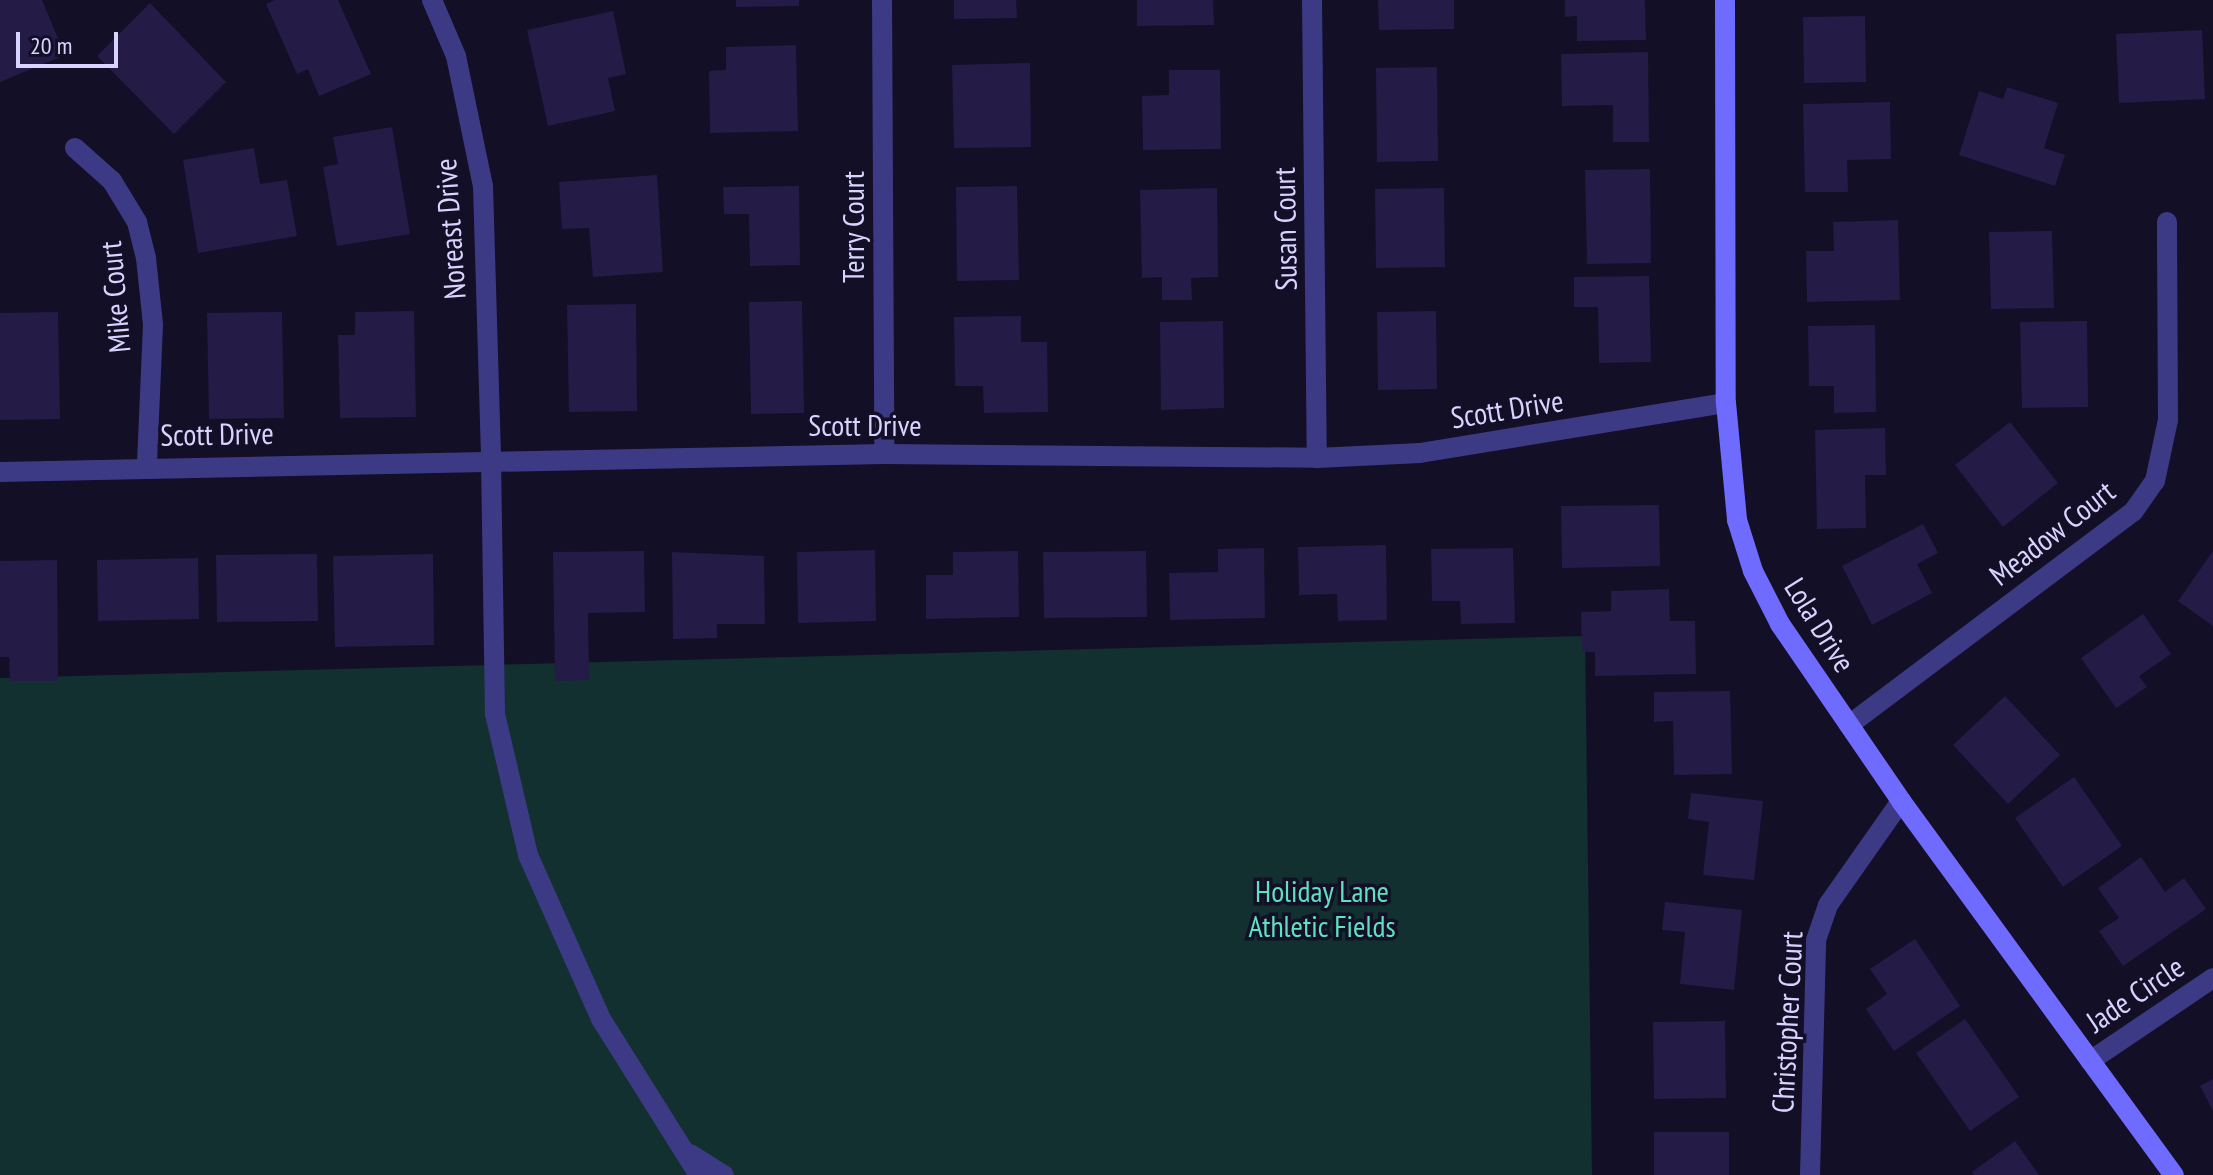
<!DOCTYPE html>
<html>
<head>
<meta charset="utf-8">
<style>
	body { margin:0 }
	#map { position:relative; width:2213px; height:1175px; overflow:hidden; background:#130f26; font-family:"PT Sans Narrow",sans-serif }
	div>[style] { position:absolute }
	.green>* { inset:0; background:#12302f }
	.building>* { inset:0; background:#241b47 }
	.lane>* { height:20px; margin:-10px; padding:0 10px; transform-origin:10px; border-radius:10px; background:#3d3a85 }
	.street>* { height:20px; margin:-10px; padding:0 10px; transform-origin:10px; border-radius:10px; background:#3d3a85 }
	.secondary>* { height:20px; margin:-10px; padding:0 10px; transform-origin:10px; border-radius:10px; background:#6f6bff }
	span { translate:-50% -50%; white-space:nowrap; text-align:center; line-height:1.15; -webkit-text-stroke:7px #130f26; paint-order:stroke }
	.street-label { font-size:30px; color:#d9d4ff }
	.park-label { font-size:30px; color:#5fe0c0 }
	.scale { position:absolute; left:16px; top:32px; width:102px; height:36px; box-sizing:border-box; border:4px solid #d9d4ff; border-top:0; padding-left:10px; font-size:24px; line-height:28px; white-space:nowrap; color:#d9d4ff; -webkit-text-stroke:6px #130f26; paint-order:stroke }
</style>
</head>
<body>
<div id="map">
	<div class="green">
		<i style="clip-path:polygon(1585px 636px,1592px 1175px,0 1175px,0 678px)"></i>
	</div>
	<div class="building">
		<i style="clip-path:polygon(0 0,42px 0,65px 55px,0 82px)"></i>
		<i style="clip-path:polygon(275px 0,338px 0,371px 74px,319px 96px,308px 69px,297px 74px,266px 4px)"></i>
		<i style="clip-path:polygon(736px 0,799px 0,799px 6px,736px 7px)"></i>
		<i style="clip-path:polygon(954px 0,1016px 0,1017px 18px,954px 19px)"></i>
		<i style="clip-path:polygon(1137px 0,1213px 0,1214px 25px,1137px 26px)"></i>
		<i style="clip-path:polygon(1378px 0,1454px 0,1454px 29px,1379px 30px)"></i>
		<i style="clip-path:polygon(1565px 0,1645px 0,1646px 40px,1577px 41px,1577px 16px,1565px 17px)"></i>
		<i style="clip-path:polygon(150px 3px,226px 82px,174px 134px,97px 56px)"></i>
		<i style="clip-path:polygon(613px 11px,626px 74px,608px 78px,615px 111px,548px 126px,527px 30px)"></i>
		<i style="clip-path:polygon(1865px 16px,1866px 82px,1804px 83px,1803px 17px)"></i>
		<i style="clip-path:polygon(2202px 30px,2205px 99px,2119px 103px,2116px 34px)"></i>
		<i style="clip-path:polygon(796px 45px,798px 131px,710px 133px,709px 71px,726px 70px,726px 47px)"></i>
		<i style="clip-path:polygon(1648px 52px,1649px 142px,1613px 142px,1613px 105px,1562px 106px,1561px 54px)"></i>
		<i style="clip-path:polygon(1030px 63px,1031px 147px,954px 148px,952px 65px)"></i>
		<i style="clip-path:polygon(1437px 67px,1438px 161px,1377px 162px,1376px 68px)"></i>
		<i style="clip-path:polygon(1169px 70px,1220px 70px,1221px 149px,1143px 150px,1142px 96px,1169px 95px)"></i>
		<i style="clip-path:polygon(2007px 87px,2058px 103px,2044px 148px,2065px 155px,2055px 186px,1959px 155px,1979px 91px,2003px 99px)"></i>
		<i style="clip-path:polygon(1890px 102px,1891px 159px,1847px 160px,1848px 192px,1805px 192px,1803px 104px)"></i>
		<i style="clip-path:polygon(392px 127px,410px 234px,337px 246px,323px 167px,338px 164px,333px 137px)"></i>
		<i style="clip-path:polygon(254px 148px,260px 184px,287px 180px,297px 236px,198px 253px,183px 160px)"></i>
		<i style="clip-path:polygon(1650px 169px,1651px 263px,1587px 264px,1585px 170px)"></i>
		<i style="clip-path:polygon(657px 175px,663px 272px,593px 277px,589px 228px,562px 229px,559px 182px)"></i>
		<i style="clip-path:polygon(799px 186px,800px 265px,750px 266px,749px 214px,724px 214px,723px 187px)"></i>
		<i style="clip-path:polygon(1017px 186px,1019px 280px,957px 281px,956px 187px)"></i>
		<i style="clip-path:polygon(1217px 188px,1218px 277px,1191px 278px,1192px 300px,1162px 300px,1162px 277px,1142px 278px,1140px 190px)"></i>
		<i style="clip-path:polygon(1444px 188px,1445px 267px,1376px 268px,1375px 189px)"></i>
		<i style="clip-path:polygon(1898px 220px,1900px 300px,1807px 302px,1806px 251px,1834px 251px,1833px 222px)"></i>
		<i style="clip-path:polygon(2052px 231px,2054px 308px,1991px 309px,1989px 232px)"></i>
		<i style="clip-path:polygon(1649px 276px,1651px 362px,1599px 363px,1598px 307px,1574px 307px,1574px 277px)"></i>
		<i style="clip-path:polygon(802px 301px,804px 413px,751px 414px,749px 302px)"></i>
		<i style="clip-path:polygon(636px 304px,637px 411px,569px 412px,567px 305px)"></i>
		<i style="clip-path:polygon(414px 311px,416px 417px,340px 418px,338px 335px,355px 335px,355px 312px)"></i>
		<i style="clip-path:polygon(1436px 311px,1437px 389px,1378px 390px,1377px 312px)"></i>
		<i style="clip-path:polygon(58px 312px,60px 419px,0 420px,0 313px)"></i>
		<i style="clip-path:polygon(282px 312px,284px 418px,209px 419px,207px 313px)"></i>
		<i style="clip-path:polygon(1021px 316px,1021px 342px,1047px 342px,1048px 412px,984px 413px,983px 386px,955px 386px,954px 317px)"></i>
		<i style="clip-path:polygon(1223px 321px,1224px 408px,1161px 410px,1160px 322px)"></i>
		<i style="clip-path:polygon(2087px 321px,2088px 407px,2022px 408px,2020px 322px)"></i>
		<i style="clip-path:polygon(1875px 325px,1876px 412px,1834px 413px,1834px 386px,1809px 386px,1808px 326px)"></i>
		<i style="clip-path:polygon(2010px 422px,2058px 483px,2003px 527px,1955px 465px)"></i>
		<i style="clip-path:polygon(1885px 428px,1886px 475px,1865px 475px,1866px 528px,1817px 529px,1815px 430px)"></i>
		<i style="clip-path:polygon(1659px 505px,1660px 566px,1562px 568px,1561px 506px)"></i>
		<i style="clip-path:polygon(1923px 524px,1938px 553px,1917px 564px,1932px 593px,1872px 625px,1842px 566px)"></i>
		<i style="clip-path:polygon(1386px 545px,1387px 620px,1338px 621px,1337px 594px,1299px 595px,1298px 547px)"></i>
		<i style="clip-path:polygon(1264px 548px,1265px 618px,1170px 620px,1169px 573px,1218px 572px,1218px 549px)"></i>
		<i style="clip-path:polygon(1513px 548px,1515px 623px,1461px 624px,1460px 601px,1432px 601px,1431px 549px)"></i>
		<i style="clip-path:polygon(875px 550px,876px 621px,798px 623px,797px 552px)"></i>
		<i style="clip-path:polygon(644px 551px,645px 612px,588px 613px,589px 680px,555px 681px,553px 552px)"></i>
		<i style="clip-path:polygon(1018px 551px,1019px 617px,926px 619px,926px 575px,953px 575px,953px 552px)"></i>
		<i style="clip-path:polygon(1146px 551px,1147px 617px,1044px 618px,1043px 552px)"></i>
		<i style="clip-path:polygon(2213px 551px,2213px 626px,2178px 601px)"></i>
		<i style="clip-path:polygon(672px 552px,764px 556px,765px 624px,717px 624px,717px 638px,673px 639px)"></i>
		<i style="clip-path:polygon(317px 554px,318px 621px,217px 622px,216px 555px)"></i>
		<i style="clip-path:polygon(433px 554px,434px 645px,335px 647px,333px 556px)"></i>
		<i style="clip-path:polygon(198px 558px,199px 619px,98px 621px,97px 560px)"></i>
		<i style="clip-path:polygon(57px 560px,58px 681px,10px 681px,9px 657px,0 657px,0 561px)"></i>
		<i style="clip-path:polygon(1669px 589px,1670px 621px,1695px 621px,1696px 674px,1595px 676px,1595px 652px,1582px 652px,1581px 612px,1611px 611px,1611px 591px)"></i>
		<i style="clip-path:polygon(2143px 614px,2171px 654px,2139px 676px,2147px 687px,2116px 708px,2081px 658px)"></i>
		<i style="clip-path:polygon(1730px 691px,1732px 774px,1674px 775px,1673px 721px,1654px 722px,1654px 692px)"></i>
		<i style="clip-path:polygon(2005px 696px,2060px 755px,2008px 804px,1953px 745px)"></i>
		<i style="clip-path:polygon(2074px 777px,2122px 846px,2063px 887px,2015px 818px)"></i>
		<i style="clip-path:polygon(1691px 793px,1763px 801px,1754px 880px,1703px 875px,1709px 822px,1688px 819px)"></i>
		<i style="clip-path:polygon(2141px 857px,2165px 892px,2184px 878px,2206px 909px,2123px 966px,2099px 931px,2119px 918px,2098px 888px)"></i>
		<i style="clip-path:polygon(1665px 902px,1742px 910px,1734px 990px,1680px 984px,1685px 932px,1662px 930px)"></i>
		<i style="clip-path:polygon(1915px 939px,1960px 1006px,1894px 1051px,1866px 1009px,1887px 994px,1870px 969px)"></i>
		<i style="clip-path:polygon(1965px 1019px,2019px 1097px,1970px 1131px,1916px 1053px)"></i>
		<i style="clip-path:polygon(1725px 1021px,1726px 1098px,1654px 1099px,1653px 1022px)"></i>
		<i style="clip-path:polygon(2213px 1079px,2213px 1111px,2200px 1086px)"></i>
		<i style="clip-path:polygon(1654px 1132px,1729px 1132px,1729px 1175px,1654px 1175px)"></i>
		<i style="clip-path:polygon(2015px 1141px,2039px 1175px,1974px 1175px,1972px 1172px)"></i>
	</div>
	<div class="lane">
		<i style="left:491px;top:460px;width:254px;rotate:89.1deg"></i>
		<i style="left:495px;top:714px;width:145px;rotate:76.8deg"></i>
		<i style="left:528px;top:855px;width:180px;rotate:66deg"></i>
		<i style="left:601px;top:1019px;width:184px;rotate:57.9deg"></i>
		<i style="left:690px;top:1154px;width:40px;rotate:32deg"></i>
	</div>
	<div class="street">
		<i style="left:432px;top:0;width:61px;rotate:66.8deg"></i>
		<i style="left:456px;top:56px;width:133px;rotate:78.3deg"></i>
		<i style="left:483px;top:186px;width:274px;rotate:88.3deg"></i>
		<i style="left:882px;top:0;width:454px;rotate:89.7deg"></i>
		<i style="left:1312px;top:0;width:458px;rotate:89.4deg"></i>
		<i style="left:75px;top:148px;width:50px;rotate:41.7deg"></i>
		<i style="left:112px;top:181px;width:48px;rotate:58.6deg"></i>
		<i style="left:137px;top:222px;width:37px;rotate:76deg"></i>
		<i style="left:146px;top:258px;width:67px;rotate:84deg"></i>
		<i style="left:153px;top:325px;width:140px;rotate:92.5deg"></i>
		<i style="left:0;top:472px;width:884px;rotate:-1.17deg"></i>
		<i style="left:884px;top:454px;width:433px;rotate:0.5deg"></i>
		<i style="left:1317px;top:458px;width:103px;rotate:-2.8deg"></i>
		<i style="left:1420px;top:453px;width:310px;rotate:-9.3deg"></i>
		<i style="left:1849px;top:725px;width:355px;rotate:-36.9deg"></i>
		<i style="left:2133px;top:512px;width:38px;rotate:-55deg"></i>
		<i style="left:2155px;top:481px;width:62px;rotate:-78deg"></i>
		<i style="left:2168px;top:420px;width:198px;rotate:-90.3deg"></i>
		<i style="left:2090px;top:1061px;width:148px;rotate:-34deg"></i>
		<i style="left:1810px;top:1175px;width:235px;rotate:-88.5deg"></i>
		<i style="left:1816px;top:940px;width:37px;rotate:-71deg"></i>
		<i style="left:1828px;top:905px;width:127px;rotate:-54.9deg"></i>
	</div>
	<div class="secondary">
		<i style="left:1725px;top:0;width:403px;rotate:89.9deg"></i>
		<i style="left:1726px;top:403px;width:118px;rotate:84.6deg"></i>
		<i style="left:1737px;top:520px;width:53px;rotate:72.6deg"></i>
		<i style="left:1753px;top:571px;width:59px;rotate:63deg"></i>
		<i style="left:1780px;top:624px;width:214px;rotate:55.6deg"></i>
		<i style="left:1901px;top:801px;width:463px;rotate:53.9deg"></i>
	</div>
	<div class="street-label">
		<span style="left:853px;top:227px;rotate:-90deg">Terry Court</span>
		<span style="left:450px;top:229px;rotate:-94deg">Noreast Drive</span>
		<span style="left:1285px;top:229px;rotate:-91deg">Susan Court</span>
		<span style="left:115px;top:297px;rotate:-95deg">Mike Court</span>
		<span style="left:1507px;top:409px;rotate:-9deg">Scott Drive</span>
		<span style="left:865px;top:425px">Scott Drive</span>
		<span style="left:217px;top:434px;rotate:-1deg">Scott Drive</span>
		<span style="left:2052px;top:533px;rotate:-38deg">Meadow Court</span>
		<span style="left:1820px;top:625px;rotate:58deg">Lola Drive</span>
		<span style="left:2135px;top:994px;rotate:-34deg">Jade Circle</span>
		<span style="left:1787px;top:1022px;rotate:-87deg">Christopher Court</span>
	</div>
	<div class="park-label">
		<span style="left:1322px;top:908px">Holiday Lane<br>Athletic Fields</span>
	</div>
	<div class="scale">20 m</div>
</div>
</body>
</html>
